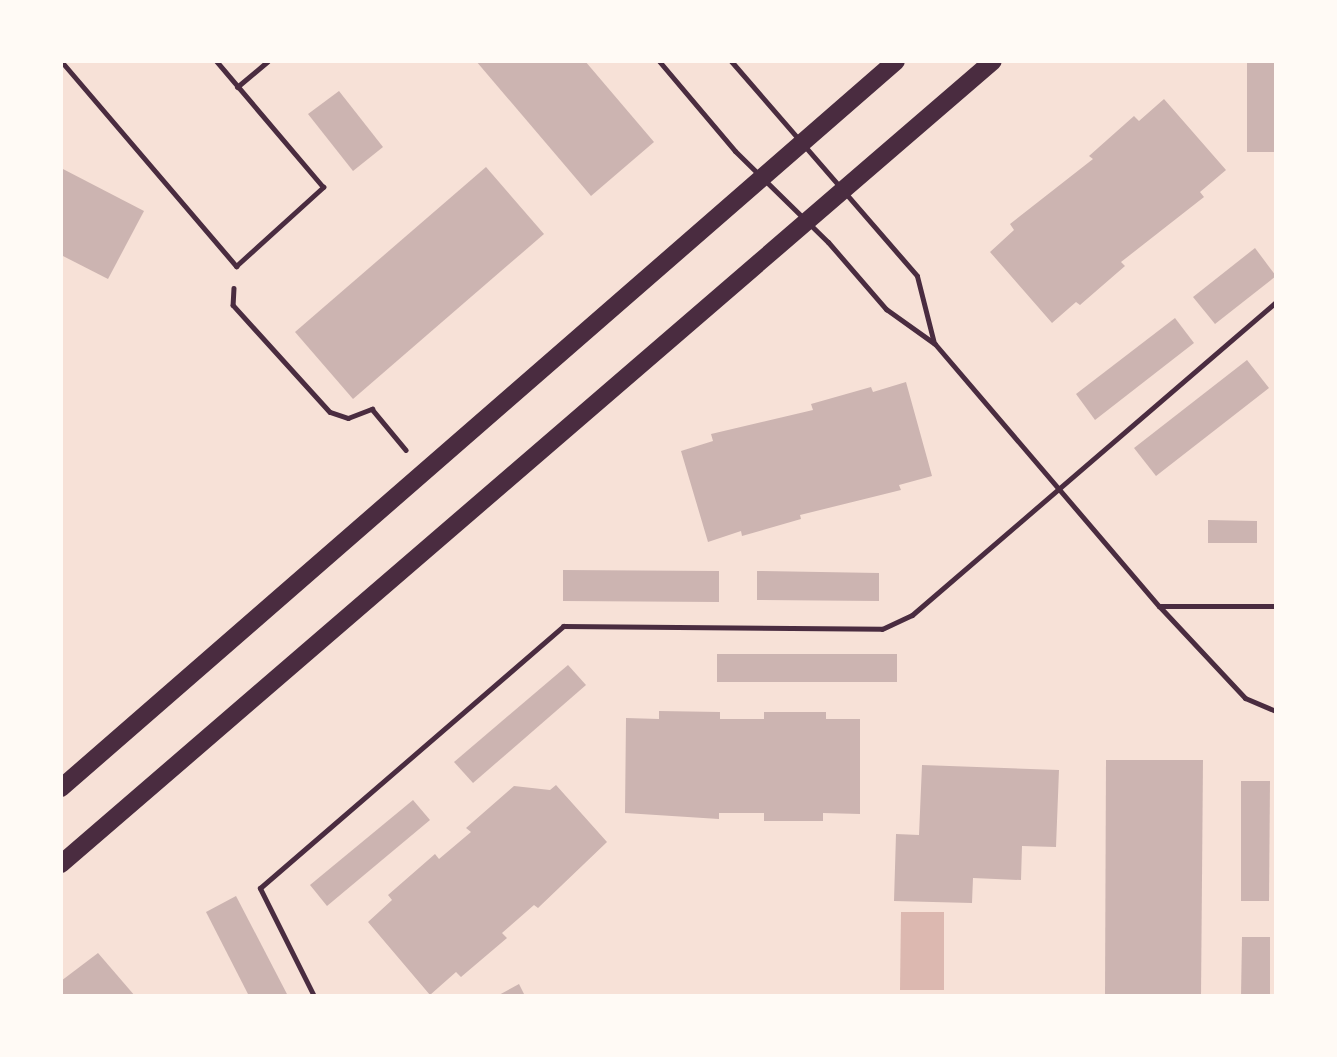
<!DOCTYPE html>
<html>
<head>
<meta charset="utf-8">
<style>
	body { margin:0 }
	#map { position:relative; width:1337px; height:1057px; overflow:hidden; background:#f7e1d7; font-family:Helvetica,sans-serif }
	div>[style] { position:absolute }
	.water>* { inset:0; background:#dcb8b0 }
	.building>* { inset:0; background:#ccb4b1 }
	.path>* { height:4.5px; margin:-2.25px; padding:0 2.25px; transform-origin:2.25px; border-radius:2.25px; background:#4a2c40 }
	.service>* { height:5px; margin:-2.5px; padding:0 2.5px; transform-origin:2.5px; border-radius:2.5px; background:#4a2c40 }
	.primary>* { height:18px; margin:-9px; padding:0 9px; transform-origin:9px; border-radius:9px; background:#4a2c40 }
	span { translate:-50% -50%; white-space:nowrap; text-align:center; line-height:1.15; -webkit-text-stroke:5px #fffaf5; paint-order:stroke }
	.frame { position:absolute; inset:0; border:63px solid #fffaf5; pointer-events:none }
</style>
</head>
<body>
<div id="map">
	<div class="water">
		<i style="clip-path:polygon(901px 912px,944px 912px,944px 990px,900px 990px)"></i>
	</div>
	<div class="building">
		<i style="clip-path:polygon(476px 61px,585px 61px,654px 142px,591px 196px)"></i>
		<i style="clip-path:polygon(1247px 61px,1276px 61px,1276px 152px,1247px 152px)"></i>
		<i style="clip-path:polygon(339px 91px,383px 147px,353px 171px,308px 114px)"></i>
		<i style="clip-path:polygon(1164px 99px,1226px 170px,1200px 192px,1204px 197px,1121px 262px,1125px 266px,1080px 305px,1076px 302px,1052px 323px,990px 252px,1014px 230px,1010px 224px,1093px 159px,1089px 156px,1134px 116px,1139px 121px)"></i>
		<i style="clip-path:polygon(486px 167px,544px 234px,353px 399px,295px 332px)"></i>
		<i style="clip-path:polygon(61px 168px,144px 211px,108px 279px,61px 255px)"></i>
		<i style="clip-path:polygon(1255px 248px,1276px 276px,1215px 324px,1193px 297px)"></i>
		<i style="clip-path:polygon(1175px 318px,1194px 343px,1095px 420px,1076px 394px)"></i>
		<i style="clip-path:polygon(1247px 360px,1269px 388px,1156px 476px,1134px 448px)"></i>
		<i style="clip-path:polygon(906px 382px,932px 476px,899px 485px,901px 490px,800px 515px,801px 519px,742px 536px,741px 531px,708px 542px,681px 451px,713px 441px,711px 434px,813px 410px,811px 404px,871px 387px,873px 392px)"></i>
		<i style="clip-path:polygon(1208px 520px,1257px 521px,1257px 543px,1208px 543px)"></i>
		<i style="clip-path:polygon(563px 570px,719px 571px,719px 602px,563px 601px)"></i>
		<i style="clip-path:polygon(757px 571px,879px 573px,879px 601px,757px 600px)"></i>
		<i style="clip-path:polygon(717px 654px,897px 654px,897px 682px,717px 682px)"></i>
		<i style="clip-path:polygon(568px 665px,586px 685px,473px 783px,454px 762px)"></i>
		<i style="clip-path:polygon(659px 711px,720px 712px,720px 719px,764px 719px,764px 712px,826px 712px,826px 719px,860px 719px,860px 814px,823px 813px,823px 821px,764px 821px,764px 813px,719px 813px,719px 819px,625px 813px,626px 718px,659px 719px)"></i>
		<i style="clip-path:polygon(1106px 760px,1203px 760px,1201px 996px,1105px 996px)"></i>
		<i style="clip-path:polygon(922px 765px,1059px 770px,1056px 847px,1022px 846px,1021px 880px,973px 878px,972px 903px,894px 901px,896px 834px,919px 835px)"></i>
		<i style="clip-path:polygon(1241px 781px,1270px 781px,1269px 901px,1241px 901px)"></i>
		<i style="clip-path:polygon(556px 785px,607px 842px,538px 908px,534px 905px,502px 933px,507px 938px,461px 977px,456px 972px,430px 995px,368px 922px,392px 900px,388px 895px,435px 854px,439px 859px,471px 832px,466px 828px,514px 786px,550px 790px)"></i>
		<i style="clip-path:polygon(413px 800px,430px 820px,327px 906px,310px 885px)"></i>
		<i style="clip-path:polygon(236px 896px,288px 996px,249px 996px,206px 912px)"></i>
		<i style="clip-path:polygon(1242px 937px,1270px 937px,1270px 996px,1241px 996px)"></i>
		<i style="clip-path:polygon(98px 953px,135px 996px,61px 996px,61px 981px)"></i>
		<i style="clip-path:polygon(519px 984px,525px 996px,497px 996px)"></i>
	</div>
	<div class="path">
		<i style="left:234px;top:288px;width:17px;rotate:93deg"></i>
		<i style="left:233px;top:305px;width:144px;rotate:47.8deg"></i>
		<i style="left:330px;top:412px;width:19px;rotate:18deg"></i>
		<i style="left:348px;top:418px;width:26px;rotate:-21deg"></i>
		<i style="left:372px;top:409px;width:53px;rotate:50.3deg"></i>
	</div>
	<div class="service">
		<i style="left:61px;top:61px;width:270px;rotate:49.5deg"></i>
		<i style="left:236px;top:266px;width:118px;rotate:-42.2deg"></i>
		<i style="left:323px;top:187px;width:165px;rotate:-130.3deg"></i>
		<i style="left:659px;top:61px;width:118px;rotate:49.8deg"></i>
		<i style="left:735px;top:151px;width:130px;rotate:44.4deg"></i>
		<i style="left:828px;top:242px;width:89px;rotate:49.1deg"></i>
		<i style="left:886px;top:309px;width:60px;rotate:35.5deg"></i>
		<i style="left:935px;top:344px;width:345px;rotate:49.5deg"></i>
		<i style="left:1159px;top:606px;width:126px;rotate:46.9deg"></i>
		<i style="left:1245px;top:698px;width:34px;rotate:23deg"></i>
		<i style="left:731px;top:61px;width:284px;rotate:49.1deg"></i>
		<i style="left:917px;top:276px;width:69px;rotate:75.8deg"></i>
		<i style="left:237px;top:87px;width:40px;rotate:-40deg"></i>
		<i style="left:1159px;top:606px;width:117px"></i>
		<i style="left:314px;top:996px;width:121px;rotate:-116.6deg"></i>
		<i style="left:260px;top:888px;width:401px;rotate:-40.8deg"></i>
		<i style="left:563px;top:626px;width:319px;rotate:0.5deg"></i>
		<i style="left:882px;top:629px;width:33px;rotate:-25deg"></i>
		<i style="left:912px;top:615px;width:480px;rotate:-40.7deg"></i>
	</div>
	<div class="primary">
		<i style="left:61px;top:788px;width:1107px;rotate:-41.04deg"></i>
		<i style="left:61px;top:864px;width:1230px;rotate:-40.75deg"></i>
	</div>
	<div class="frame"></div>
</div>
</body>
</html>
